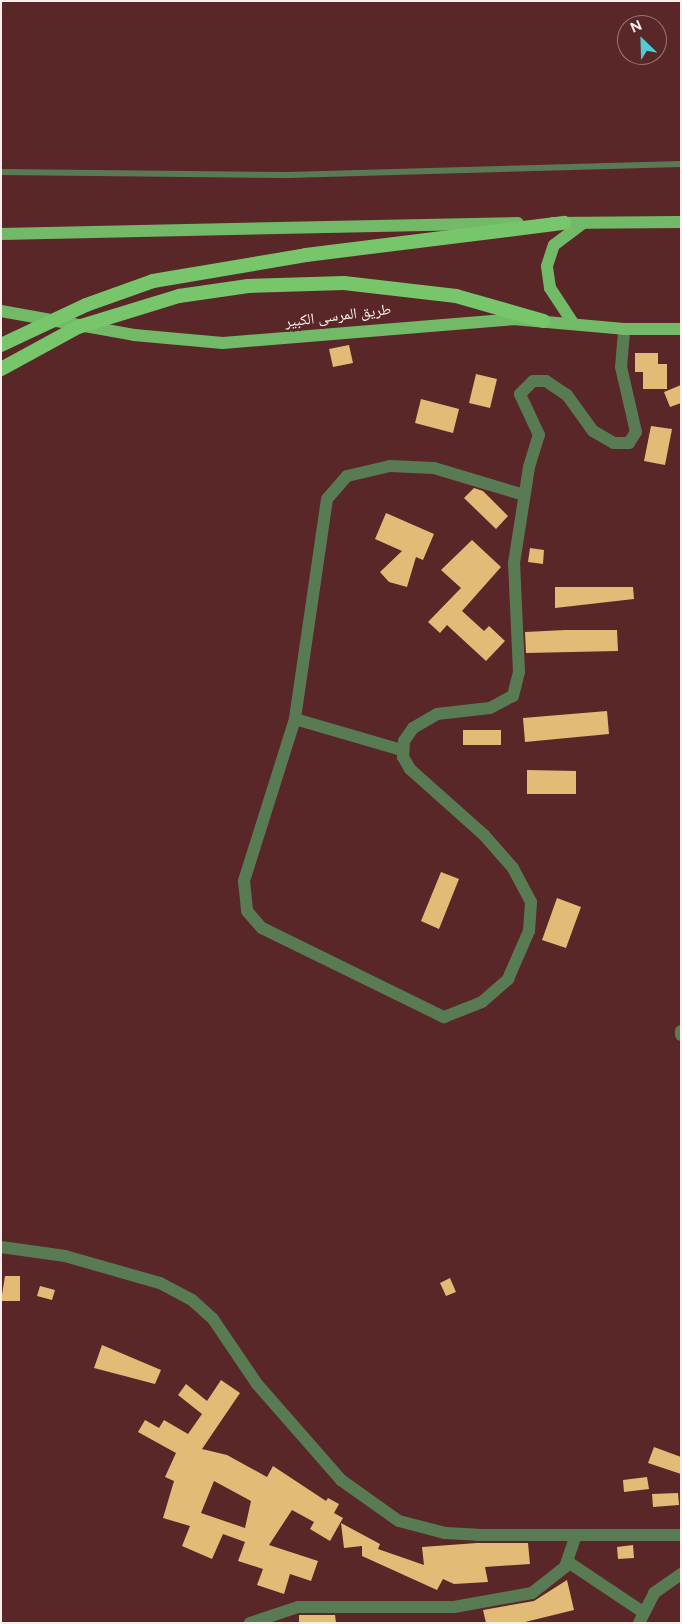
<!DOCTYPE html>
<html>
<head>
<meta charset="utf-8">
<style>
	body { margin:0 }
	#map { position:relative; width:682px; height:1624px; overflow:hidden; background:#5a2728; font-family:Figtree,"Noto Naskh Arabic",sans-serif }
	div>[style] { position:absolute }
	.building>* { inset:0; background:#e2bb76 }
	.service>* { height:6px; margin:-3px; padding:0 3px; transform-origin:3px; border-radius:3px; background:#597b53 }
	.minor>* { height:12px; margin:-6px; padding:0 6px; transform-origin:6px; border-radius:6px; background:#597b53 }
	.primary>* { height:12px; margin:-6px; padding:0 6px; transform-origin:6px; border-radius:6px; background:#73ba68 }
	.trunk>* { height:14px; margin:-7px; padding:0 7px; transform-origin:7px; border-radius:7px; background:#78c66c }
	.trunk-bridge>* { height:14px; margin:-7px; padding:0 7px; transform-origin:7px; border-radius:7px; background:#78c66c }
	span { translate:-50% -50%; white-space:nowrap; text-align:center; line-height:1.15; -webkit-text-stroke:5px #5a2728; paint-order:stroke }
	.street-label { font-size:15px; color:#fbeeed }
	.frame { position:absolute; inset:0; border:2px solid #fbeeed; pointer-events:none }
	.north { position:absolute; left:617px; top:15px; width:50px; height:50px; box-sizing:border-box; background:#5a2728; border:1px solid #9a7777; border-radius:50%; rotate:336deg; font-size:14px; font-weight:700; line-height:20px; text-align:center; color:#fbeeed }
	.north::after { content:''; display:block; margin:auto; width:18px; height:22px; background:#51ccd4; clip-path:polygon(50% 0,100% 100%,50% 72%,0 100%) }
</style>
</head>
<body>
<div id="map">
	<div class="building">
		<i style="clip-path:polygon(349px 345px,353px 363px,333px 367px,329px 349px)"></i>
		<i style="clip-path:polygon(635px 353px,658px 353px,658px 364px,667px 364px,667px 389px,643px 389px,643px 372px,635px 372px)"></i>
		<i style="clip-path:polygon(476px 374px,497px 379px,490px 408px,469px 403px)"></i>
		<i style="clip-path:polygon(681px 385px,681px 403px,670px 407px,664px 392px)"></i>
		<i style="clip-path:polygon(421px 399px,459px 409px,453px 433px,415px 423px)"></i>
		<i style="clip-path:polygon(651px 426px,672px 429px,665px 465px,644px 461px)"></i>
		<i style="clip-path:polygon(474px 488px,483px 491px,508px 516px,496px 529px,464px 498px)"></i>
		<i style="clip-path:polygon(386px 513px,434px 534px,423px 560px,416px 557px,407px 587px,389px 582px,380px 572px,402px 551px,375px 539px)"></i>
		<i style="clip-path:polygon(472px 540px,501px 567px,462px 611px,484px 631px,489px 626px,505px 641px,486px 661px,447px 625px,440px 633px,428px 622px,461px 588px,441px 570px)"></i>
		<i style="clip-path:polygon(530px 548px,544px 550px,543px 564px,528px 562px)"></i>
		<i style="clip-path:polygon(555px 587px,633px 587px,634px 599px,555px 608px)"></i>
		<i style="clip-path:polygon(565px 630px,617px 630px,618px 651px,526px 653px,525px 632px)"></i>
		<i style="clip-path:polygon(607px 711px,609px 734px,525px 742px,523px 718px)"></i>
		<i style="clip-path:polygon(463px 730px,501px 730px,501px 745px,463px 745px)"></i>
		<i style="clip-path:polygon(527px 770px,576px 771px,576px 794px,527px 794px)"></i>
		<i style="clip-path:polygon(441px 872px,459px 879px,439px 929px,421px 921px)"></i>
		<i style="clip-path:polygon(557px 898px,581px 907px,566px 948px,542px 940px)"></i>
		<i style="clip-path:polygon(5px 1276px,20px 1276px,20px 1301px,1px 1301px)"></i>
		<i style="clip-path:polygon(450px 1278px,456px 1292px,446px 1296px,440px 1283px)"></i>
		<i style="clip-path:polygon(40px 1286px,55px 1290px,52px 1300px,37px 1296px)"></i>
		<i style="clip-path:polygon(102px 1345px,161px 1370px,155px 1384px,94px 1368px)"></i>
		<i style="clip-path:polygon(evenodd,221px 1380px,240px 1393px,202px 1449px,227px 1455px,267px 1477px,273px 1466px,326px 1501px,328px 1498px,339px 1504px,334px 1513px,343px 1518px,330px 1541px,310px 1529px,314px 1522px,292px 1510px,269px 1545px,318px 1561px,311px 1581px,290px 1574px,284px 1594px,257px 1585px,263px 1569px,238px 1561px,245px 1542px,223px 1534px,212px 1559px,182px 1546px,190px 1526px,163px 1518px,174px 1481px,165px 1477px,176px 1453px,138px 1432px,145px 1420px,159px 1428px,164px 1420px,188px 1434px,202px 1414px,178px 1395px,186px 1384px,207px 1401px,221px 1380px,214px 1481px,251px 1501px,245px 1528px,201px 1513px,214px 1481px)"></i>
		<i style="clip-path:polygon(654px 1447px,681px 1457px,681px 1474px,648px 1463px)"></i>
		<i style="clip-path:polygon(647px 1477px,649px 1489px,624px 1492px,623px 1480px)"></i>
		<i style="clip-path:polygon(678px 1493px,679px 1505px,653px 1507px,652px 1494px)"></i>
		<i style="clip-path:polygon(341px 1523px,380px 1544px,378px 1549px,424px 1565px,422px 1547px,477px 1543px,528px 1543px,530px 1564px,485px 1567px,488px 1582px,454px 1584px,443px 1579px,437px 1590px,362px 1556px,362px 1546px,344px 1548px)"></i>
		<i style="clip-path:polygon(633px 1545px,634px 1558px,618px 1559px,617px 1547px)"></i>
		<i style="clip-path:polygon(567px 1580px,574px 1610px,521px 1623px,486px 1623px,483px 1610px,534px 1601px)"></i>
		<i style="clip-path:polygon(299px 1615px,335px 1615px,336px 1623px,299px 1623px)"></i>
	</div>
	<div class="service">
		<i style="left:1px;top:172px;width:287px;rotate:0.6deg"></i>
		<i style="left:288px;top:175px;width:393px;rotate:-1.6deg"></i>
	</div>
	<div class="minor">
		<i style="left:524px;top:495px;width:94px;rotate:-163.3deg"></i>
		<i style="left:434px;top:468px;width:44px;rotate:-177.4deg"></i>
		<i style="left:390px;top:466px;width:44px;rotate:166.9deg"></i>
		<i style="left:347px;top:476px;width:30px;rotate:131deg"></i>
		<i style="left:327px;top:499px;width:222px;rotate:98.3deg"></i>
		<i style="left:295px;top:719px;width:170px;rotate:107.5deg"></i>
		<i style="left:244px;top:881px;width:30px;rotate:84deg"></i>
		<i style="left:247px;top:911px;width:23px;rotate:49deg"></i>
		<i style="left:262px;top:928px;width:203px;rotate:26.1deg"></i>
		<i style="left:444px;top:1017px;width:41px;rotate:-21.5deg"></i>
		<i style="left:482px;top:1002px;width:35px;rotate:-41deg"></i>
		<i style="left:508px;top:979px;width:52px;rotate:-66.4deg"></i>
		<i style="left:529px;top:931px;width:29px;rotate:-86deg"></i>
		<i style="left:531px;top:902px;width:38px;rotate:-118deg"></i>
		<i style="left:513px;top:868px;width:44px;rotate:-131.3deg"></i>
		<i style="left:484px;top:835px;width:99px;rotate:-138.3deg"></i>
		<i style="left:410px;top:769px;width:14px;rotate:-120deg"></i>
		<i style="left:403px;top:757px;width:16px;rotate:-86deg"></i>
		<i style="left:404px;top:741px;width:16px;rotate:-55deg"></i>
		<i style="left:413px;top:728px;width:28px;rotate:-30deg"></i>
		<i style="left:437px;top:714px;width:53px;rotate:-6.5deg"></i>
		<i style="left:490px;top:708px;width:26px;rotate:-28deg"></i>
		<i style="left:513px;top:696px;width:25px;rotate:-76deg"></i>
		<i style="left:519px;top:672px;width:109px;rotate:-92.6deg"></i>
		<i style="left:514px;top:563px;width:97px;rotate:-81.1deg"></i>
		<i style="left:529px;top:467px;width:34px;rotate:-73deg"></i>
		<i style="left:539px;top:435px;width:45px;rotate:-114.9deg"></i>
		<i style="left:520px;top:394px;width:18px;rotate:-45deg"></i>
		<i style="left:533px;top:381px;width:13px"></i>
		<i style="left:546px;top:381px;width:25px;rotate:34deg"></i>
		<i style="left:567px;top:395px;width:44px;rotate:54.2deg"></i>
		<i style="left:593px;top:431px;width:24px;rotate:30deg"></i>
		<i style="left:614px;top:443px;width:15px"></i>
		<i style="left:629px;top:443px;width:13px;rotate:-58deg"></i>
		<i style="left:636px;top:432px;width:67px;rotate:-103deg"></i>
		<i style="left:621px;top:367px;width:38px;rotate:-85deg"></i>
		<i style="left:295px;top:719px;width:111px;rotate:16.2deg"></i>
		<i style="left:681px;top:1031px;width:4px;rotate:90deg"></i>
		<i style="left:1px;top:1247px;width:65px;rotate:8deg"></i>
		<i style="left:65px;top:1256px;width:99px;rotate:15.9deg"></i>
		<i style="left:160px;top:1283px;width:36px;rotate:28deg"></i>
		<i style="left:192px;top:1300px;width:28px;rotate:42deg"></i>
		<i style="left:213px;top:1319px;width:78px;rotate:55.9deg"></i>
		<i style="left:257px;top:1384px;width:128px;rotate:48.8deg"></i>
		<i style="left:341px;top:1480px;width:71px;rotate:35.3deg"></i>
		<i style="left:399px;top:1521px;width:48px;rotate:14.6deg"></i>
		<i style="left:445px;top:1533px;width:33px;rotate:3deg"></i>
		<i style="left:478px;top:1535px;width:203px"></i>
		<i style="left:568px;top:1562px;width:90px;rotate:33.7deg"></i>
		<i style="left:250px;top:1623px;width:51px;rotate:-18.4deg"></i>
		<i style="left:298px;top:1607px;width:156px"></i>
		<i style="left:454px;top:1607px;width:79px;rotate:-10.2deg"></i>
		<i style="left:532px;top:1593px;width:42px;rotate:-38.2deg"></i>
		<i style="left:565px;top:1567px;width:34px;rotate:-71deg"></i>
		<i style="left:639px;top:1623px;width:34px;rotate:-63deg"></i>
		<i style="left:654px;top:1593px;width:33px;rotate:-35deg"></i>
	</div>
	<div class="primary">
		<i style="left:553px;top:223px;width:128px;rotate:-0.4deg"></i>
		<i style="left:1px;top:234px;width:517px;rotate:-1.22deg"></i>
		<i style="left:1px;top:311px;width:135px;rotate:10.2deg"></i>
		<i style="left:134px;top:335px;width:89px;rotate:5.1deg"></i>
		<i style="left:223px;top:343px;width:291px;rotate:-4.7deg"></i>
		<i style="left:513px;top:319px;width:111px;rotate:5.1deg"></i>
		<i style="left:624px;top:329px;width:57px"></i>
		<i style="left:573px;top:323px;width:42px;rotate:-123.3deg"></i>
		<i style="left:550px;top:288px;width:22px;rotate:-98deg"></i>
		<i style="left:547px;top:266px;width:22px;rotate:-72deg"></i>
		<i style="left:554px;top:245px;width:35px;rotate:-37deg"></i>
	</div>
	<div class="trunk">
		<i style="left:306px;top:255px;width:260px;rotate:-7.1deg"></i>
		<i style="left:344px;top:283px;width:113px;rotate:6.6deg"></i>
		<i style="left:456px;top:296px;width:91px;rotate:15.9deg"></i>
	</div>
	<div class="trunk-bridge">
		<i style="left:1px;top:345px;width:94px;rotate:-25.2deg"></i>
		<i style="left:86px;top:305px;width:71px;rotate:-19.7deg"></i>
		<i style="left:153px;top:281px;width:155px;rotate:-9.6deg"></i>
		<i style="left:1px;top:369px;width:88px;rotate:-28.6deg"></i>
		<i style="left:78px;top:327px;width:106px;rotate:-17.1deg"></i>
		<i style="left:179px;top:296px;width:70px;rotate:-8.2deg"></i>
		<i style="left:248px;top:286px;width:96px;rotate:-1.8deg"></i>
	</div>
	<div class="street-label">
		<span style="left:338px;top:316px;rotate:-7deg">طريق المرسى الكبير</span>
	</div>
	<div class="frame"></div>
	<div class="north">N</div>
</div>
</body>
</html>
